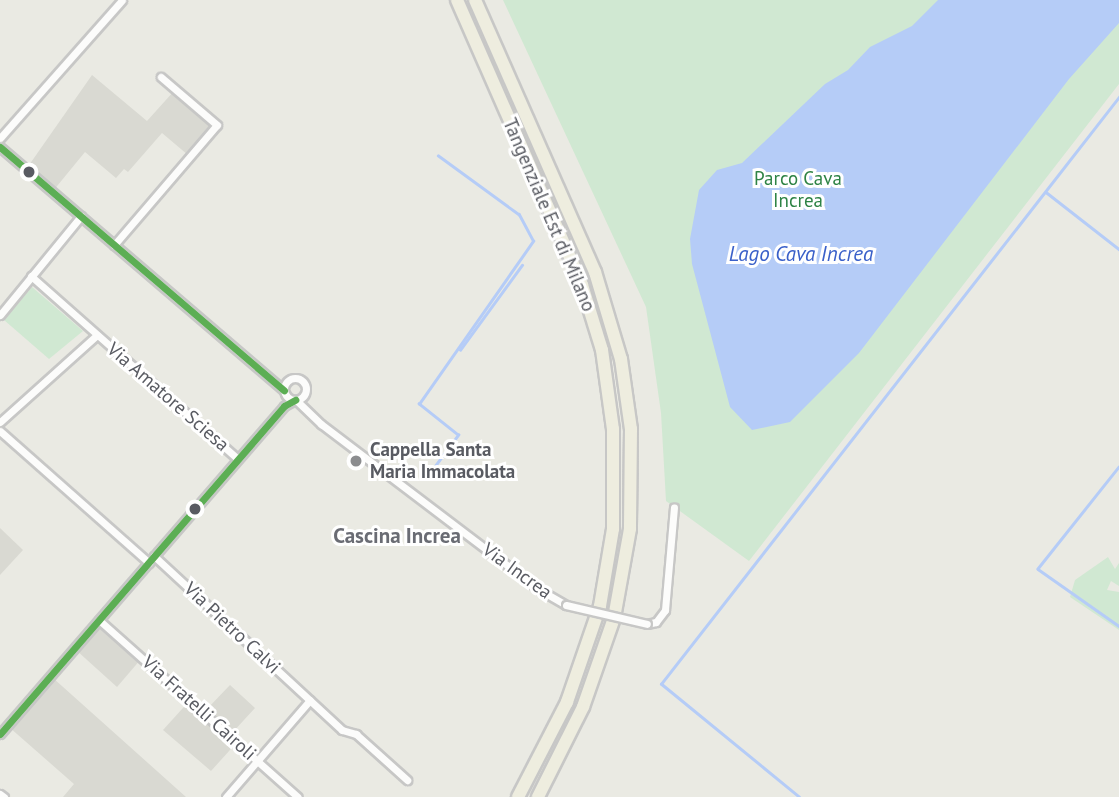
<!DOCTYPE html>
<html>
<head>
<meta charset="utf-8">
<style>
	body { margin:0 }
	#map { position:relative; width:1119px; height:797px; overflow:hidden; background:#eaeae3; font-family:"PT Sans",sans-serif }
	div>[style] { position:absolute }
	.industrial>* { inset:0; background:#d9d9d2 }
	.green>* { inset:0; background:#d0e8d2 }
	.water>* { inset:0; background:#b5ccf7 }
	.stream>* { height:2.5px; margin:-1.25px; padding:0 1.25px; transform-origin:1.25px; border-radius:1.25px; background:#b5ccf7 }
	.roads { filter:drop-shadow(2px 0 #c7c7c6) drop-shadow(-2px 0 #c7c7c6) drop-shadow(0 2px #c7c7c6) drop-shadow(0 -2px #c7c7c6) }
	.street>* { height:7px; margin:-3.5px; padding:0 3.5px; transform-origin:3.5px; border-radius:3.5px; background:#fcfcfb }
	.street>.ring { margin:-3.5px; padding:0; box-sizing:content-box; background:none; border:7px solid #fcfcfb; border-radius:50% }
	.highway>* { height:12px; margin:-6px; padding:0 6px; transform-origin:6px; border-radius:6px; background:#eeeddf }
	.bridges { filter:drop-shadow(2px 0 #c7c7c6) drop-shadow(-2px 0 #c7c7c6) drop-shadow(0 2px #c7c7c6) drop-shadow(0 -2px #c7c7c6) }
	.street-bridge>* { height:7px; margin:-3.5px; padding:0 3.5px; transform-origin:3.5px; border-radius:3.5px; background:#fcfcfb }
	.bus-1>* { height:7px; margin:-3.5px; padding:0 3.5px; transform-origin:3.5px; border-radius:3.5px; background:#5cae54 }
	.dots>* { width:19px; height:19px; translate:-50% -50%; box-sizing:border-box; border:4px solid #fff; border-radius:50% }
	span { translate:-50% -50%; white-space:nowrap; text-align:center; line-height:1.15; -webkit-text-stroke:6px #fff; paint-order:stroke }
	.park-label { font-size:19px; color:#2e8345 }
	.street-label { font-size:19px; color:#595b62 }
	.poi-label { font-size:19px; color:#595b62; font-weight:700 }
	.left { translate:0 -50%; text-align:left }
	.water-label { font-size:21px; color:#3a60c9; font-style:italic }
	.neighbourhood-label { font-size:21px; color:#6a6c74; font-weight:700 }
</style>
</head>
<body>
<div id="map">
	<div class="industrial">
		<i style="clip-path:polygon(92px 75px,147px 121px,174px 91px,214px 125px,188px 155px,162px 133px,128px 172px,124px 169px,116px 178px,85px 152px,53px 191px,27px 168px)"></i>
		<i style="clip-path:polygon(0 528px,23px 550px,0 575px)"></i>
		<i style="clip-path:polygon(100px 623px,141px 659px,117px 687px,76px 650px)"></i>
		<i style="clip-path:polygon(53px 678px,186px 797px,63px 797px,74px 784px,9px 727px)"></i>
		<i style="clip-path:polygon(230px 685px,255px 708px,232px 733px,239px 740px,211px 771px,163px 730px,192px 698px,206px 710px)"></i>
	</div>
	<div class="green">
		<i style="clip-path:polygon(503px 0,1119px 0,1119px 84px,749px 561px,666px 501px,661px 413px,646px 307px)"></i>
		<i style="clip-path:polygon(32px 287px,83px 331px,49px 359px,4px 320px)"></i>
		<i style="clip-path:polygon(1108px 557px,1115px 569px,1119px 563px,1119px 586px,1111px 581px,1107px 590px,1119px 592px,1119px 630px,1070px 597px,1075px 580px)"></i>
	</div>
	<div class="water">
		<i style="clip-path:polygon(938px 0,1119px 0,1119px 23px,1069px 79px,859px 353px,790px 422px,752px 430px,730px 407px,692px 264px,690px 239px,699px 190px,717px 170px,742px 163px,825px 84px,848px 70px,870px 47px,912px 26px)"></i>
	</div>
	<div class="stream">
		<i style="left:1046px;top:192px;width:93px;rotate:38deg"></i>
		<i style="left:460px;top:350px;width:105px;rotate:-53.9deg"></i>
		<i style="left:1119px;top:467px;width:130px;rotate:128.5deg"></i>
		<i style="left:1038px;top:569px;width:99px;rotate:35.1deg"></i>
		<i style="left:426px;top:478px;width:54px;rotate:-53.3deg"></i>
		<i style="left:458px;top:435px;width:50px;rotate:-141.5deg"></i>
		<i style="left:419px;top:404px;width:199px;rotate:-55deg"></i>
		<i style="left:533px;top:241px;width:30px;rotate:-118deg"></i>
		<i style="left:519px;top:215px;width:100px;rotate:-143.9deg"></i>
		<i style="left:799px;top:797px;width:178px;rotate:-140.7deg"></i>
		<i style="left:661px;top:684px;width:745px;rotate:-52.04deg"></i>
	</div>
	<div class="roads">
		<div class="street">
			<i style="left:0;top:138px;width:184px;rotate:-48.5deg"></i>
			<i style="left:0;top:147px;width:374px;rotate:40.6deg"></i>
			<i style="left:114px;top:245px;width:158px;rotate:-49.4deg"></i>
			<i style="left:217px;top:125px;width:74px;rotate:-139.4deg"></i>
			<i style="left:31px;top:276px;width:276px;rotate:41.5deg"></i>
			<i style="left:0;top:315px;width:128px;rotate:-50.7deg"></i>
			<i class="ring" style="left:284px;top:378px;width:15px;height:15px"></i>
			<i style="left:296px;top:400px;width:35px;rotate:44deg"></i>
			<i style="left:321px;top:424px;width:275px;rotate:37.2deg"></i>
			<i style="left:540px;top:590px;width:30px;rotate:30deg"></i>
			<i style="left:0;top:422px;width:130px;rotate:-41.9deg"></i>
			<i style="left:0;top:431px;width:199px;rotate:41.5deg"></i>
			<i style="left:154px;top:556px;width:256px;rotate:42.8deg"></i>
			<i style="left:342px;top:730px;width:15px;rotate:16deg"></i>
			<i style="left:356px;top:734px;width:69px;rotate:42deg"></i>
			<i style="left:99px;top:620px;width:266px;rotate:41.7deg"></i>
			<i style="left:647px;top:624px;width:9px;rotate:-13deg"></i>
			<i style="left:656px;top:622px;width:15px;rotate:-53deg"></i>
			<i style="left:665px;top:610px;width:103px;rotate:-85deg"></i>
			<i style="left:0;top:734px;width:434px;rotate:-49.1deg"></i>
			<i style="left:284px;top:406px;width:13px;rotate:-29deg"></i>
			<i style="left:0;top:794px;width:5px;rotate:37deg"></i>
			<i style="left:226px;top:797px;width:128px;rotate:-49.1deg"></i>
		</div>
		<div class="highway">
			<i style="left:457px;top:0;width:311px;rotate:66.3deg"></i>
			<i style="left:582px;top:285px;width:68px;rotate:72.9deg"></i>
			<i style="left:602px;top:350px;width:80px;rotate:82.1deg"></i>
			<i style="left:613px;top:429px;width:100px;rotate:90deg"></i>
			<i style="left:613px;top:529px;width:78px;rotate:99.6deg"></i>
			<i style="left:600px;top:606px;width:102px;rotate:109deg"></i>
			<i style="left:567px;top:702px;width:107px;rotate:117.3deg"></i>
			<i style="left:475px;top:0;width:297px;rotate:66.2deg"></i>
			<i style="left:595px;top:272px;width:91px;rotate:73.4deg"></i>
			<i style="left:621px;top:359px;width:71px;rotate:81.9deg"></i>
			<i style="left:631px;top:429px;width:100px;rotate:90.6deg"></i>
			<i style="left:630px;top:529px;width:90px;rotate:100.2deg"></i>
			<i style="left:614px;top:618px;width:94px;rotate:109.2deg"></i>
			<i style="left:583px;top:707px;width:101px;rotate:116.6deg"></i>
		</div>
	</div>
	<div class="bridges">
		<div class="street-bridge">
			<i style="left:566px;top:605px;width:83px;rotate:13.2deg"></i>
		</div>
	</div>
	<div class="bus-1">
		<i style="left:0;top:147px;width:374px;rotate:40.6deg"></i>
		<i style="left:0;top:734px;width:434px;rotate:-49.1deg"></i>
		<i style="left:284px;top:406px;width:13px;rotate:-29deg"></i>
	</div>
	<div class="dots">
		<i style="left:29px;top:172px;background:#595b62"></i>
		<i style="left:356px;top:461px;background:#8c8d8f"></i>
		<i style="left:195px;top:509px;background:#595b62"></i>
	</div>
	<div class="park-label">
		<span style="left:798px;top:190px">Parco Cava<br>Increa</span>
	</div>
	<div class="street-label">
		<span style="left:549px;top:215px;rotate:67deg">Tangenziale Est di Milano</span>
		<span style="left:168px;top:397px;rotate:41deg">Via Amatore Sciesa</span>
		<span style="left:517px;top:571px;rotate:36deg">Via Increa</span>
		<span style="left:232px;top:628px;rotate:43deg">Via Pietro Calvi</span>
		<span style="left:199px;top:708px;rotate:42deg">Via Fratelli Cairoli</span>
	</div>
	<div class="poi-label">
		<span class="left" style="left:370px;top:461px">Cappella Santa<br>Maria Immacolata</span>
	</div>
	<div class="water-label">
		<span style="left:801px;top:254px">Lago Cava Increa</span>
	</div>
	<div class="neighbourhood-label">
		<span style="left:397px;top:536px">Cascina Increa</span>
	</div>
</div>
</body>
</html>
